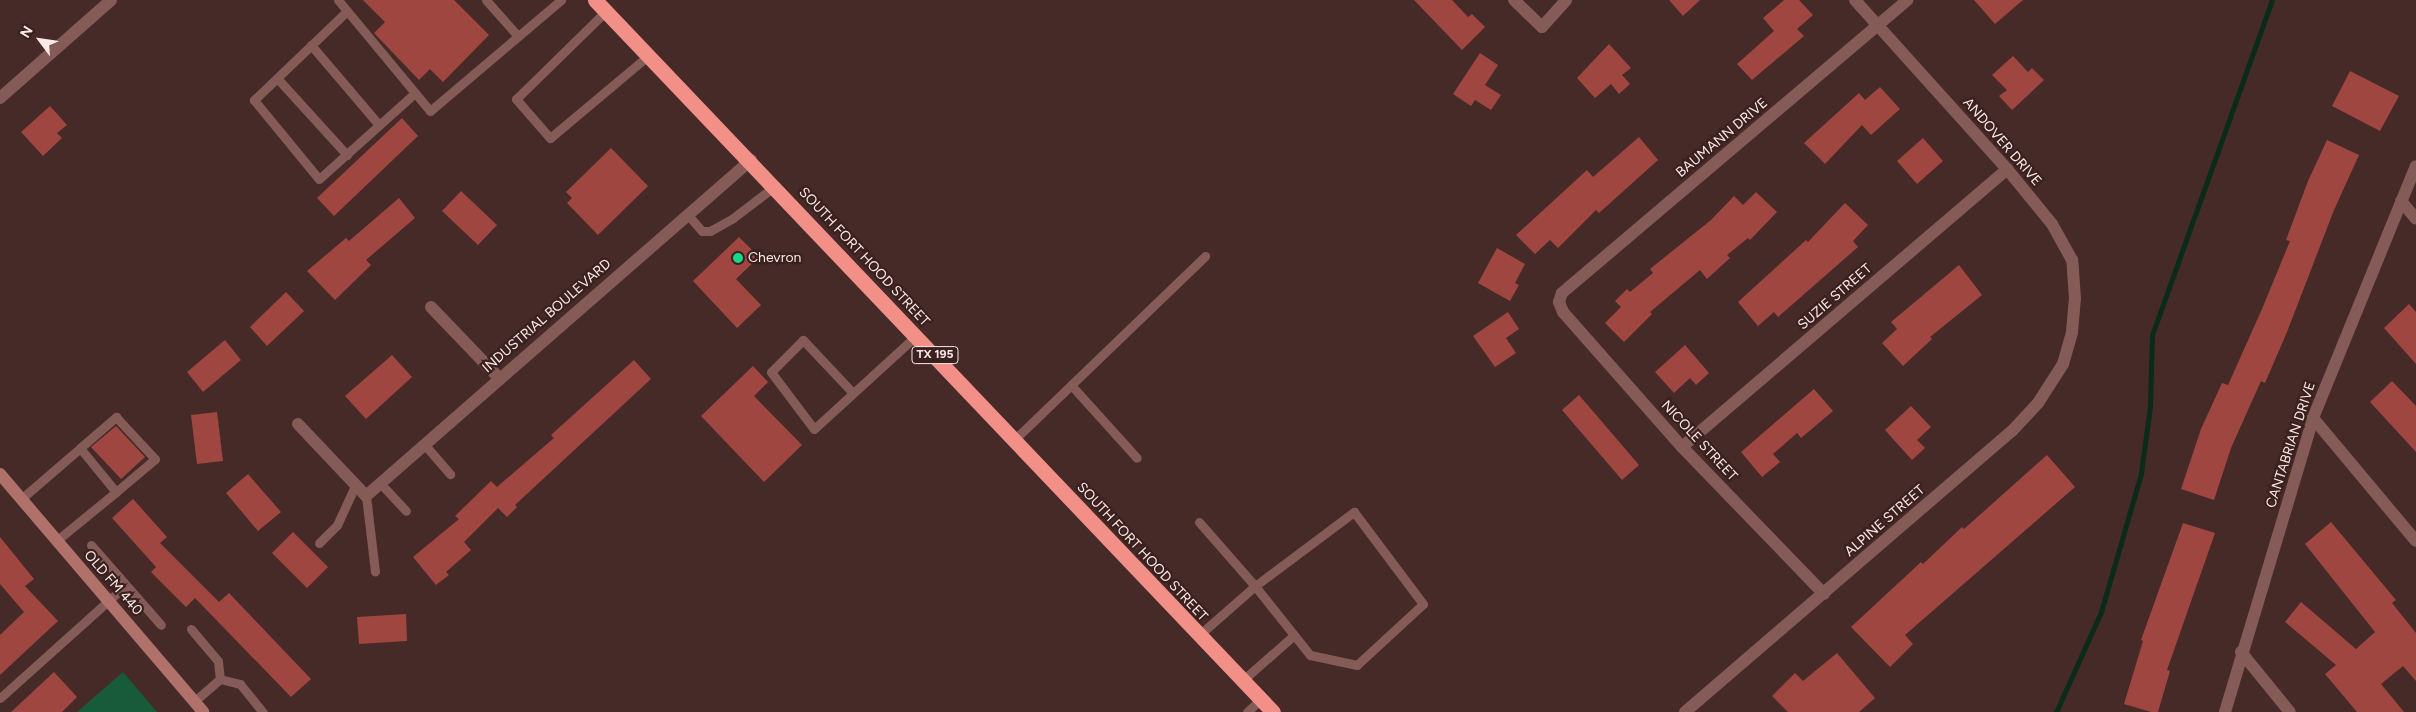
<!DOCTYPE html>
<html>
<head>
<meta charset="utf-8">
<style>
	body { margin:0 }
	#map { position:relative; width:2416px; height:712px; overflow:hidden; background:#452a28; font-family:Figtree,sans-serif }
	div>[style] { position:absolute }
	.green>* { inset:0; background:#185b3a }
	.stream>* { height:5px; margin:-2.5px; padding:0 2.5px; transform-origin:2.5px; border-radius:2.5px; background:#0a2a1a }
	.building>* { inset:0; background:#a04641 }
	.lane>* { height:9px; margin:-4.5px; padding:0 4.5px; transform-origin:4.5px; border-radius:4.5px; background:#845b57 }
	.street>* { height:12px; margin:-6px; padding:0 6px; transform-origin:6px; border-radius:6px; background:#845b57 }
	.secondary>* { height:12px; margin:-6px; padding:0 6px; transform-origin:6px; border-radius:6px; background:#b1716b }
	.highway>* { height:15px; margin:-7.5px; padding:0 7.5px; transform-origin:7.5px; border-radius:7.5px; background:#f29088 }
	.dots>* { width:14px; height:14px; translate:-50% -50%; box-sizing:border-box; border:2px solid #3a201e; border-radius:50% }
	span { translate:-50% -50%; white-space:nowrap; text-align:center; line-height:1.15; -webkit-text-stroke:4.5px #3a201e; paint-order:stroke }
	.shield-label span { padding:1px 4px; background:#3a201e; border:1px solid; border-radius:4px; -webkit-text-stroke-width:0 }
	.shield-label { font-size:12px; color:#fce9e7; font-weight:700 }
	.street-label { font-size:14px; color:#fce9e7 }
	.poi-label { font-size:14px; color:#fce9e7 }
	.left { translate:0 -50%; text-align:left }
	.north { position:absolute; left:15px; top:15px; width:50px; height:50px; -webkit-text-stroke:4px #3a201e; paint-order:stroke; rotate:301deg; font-size:14px; font-weight:700; line-height:20px; text-align:center; color:#fce9e7 }
	.north::after { content:''; display:block; margin:auto; width:18px; height:22px; background:#fce9e7; clip-path:polygon(50% 0,100% 100%,50% 72%,0 100%) }
</style>
</head>
<body>
<div id="map">
	<div class="green">
		<i style="clip-path:polygon(123px 672px,157px 712px,77px 712px)"></i>
	</div>
	<div class="stream">
		<i style="left:2056px;top:712px;width:110px;rotate:-65.8deg"></i>
		<i style="left:2101px;top:612px;width:145px;rotate:-73.9deg"></i>
		<i style="left:2141px;top:473px;width:68px;rotate:-82.3deg"></i>
		<i style="left:2150px;top:406px;width:71px;rotate:-88.4deg"></i>
		<i style="left:2152px;top:335px;width:356px;rotate:-70.3deg"></i>
	</div>
	<div class="building">
		<i style="clip-path:polygon(363px 0,454px 0,489px 35px,443px 82px,430px 69px,419px 80px,374px 33px,385px 22px)"></i>
		<i style="clip-path:polygon(1414px 0,1452px 0,1468px 17px,1472px 14px,1485px 27px,1462px 50px)"></i>
		<i style="clip-path:polygon(1669px 0,1700px 0,1683px 16px)"></i>
		<i style="clip-path:polygon(1784px 0,1799px 0,1813px 15px,1797px 29px,1804px 36px,1752px 80px,1737px 64px,1774px 31px,1763px 18px)"></i>
		<i style="clip-path:polygon(1974px 0,2023px 0,1995px 24px)"></i>
		<i style="clip-path:polygon(1609px 44px,1631px 68px,1622px 75px,1630px 84px,1619px 94px,1611px 84px,1595px 98px,1577px 78px)"></i>
		<i style="clip-path:polygon(1480px 53px,1498px 65px,1485px 85px,1501px 95px,1491px 110px,1475px 100px,1471px 106px,1453px 94px)"></i>
		<i style="clip-path:polygon(2013px 56px,2028px 72px,2032px 68px,2044px 80px,2012px 110px,1999px 96px,2007px 90px,1992px 75px)"></i>
		<i style="clip-path:polygon(2350px 71px,2399px 96px,2380px 131px,2332px 106px)"></i>
		<i style="clip-path:polygon(1880px 87px,1900px 109px,1871px 135px,1862px 125px,1825px 164px,1804px 143px,1859px 93px,1865px 100px)"></i>
		<i style="clip-path:polygon(50px 106px,67px 125px,57px 133px,62px 138px,43px 156px,21px 132px)"></i>
		<i style="clip-path:polygon(402px 118px,418px 136px,334px 216px,317px 198px)"></i>
		<i style="clip-path:polygon(1639px 137px,1658px 160px,1599px 213px,1596px 210px,1558px 248px,1550px 240px,1535px 254px,1516px 235px,1587px 170px,1593px 177px)"></i>
		<i style="clip-path:polygon(1923px 138px,1943px 161px,1917px 184px,1897px 161px)"></i>
		<i style="clip-path:polygon(2327px 140px,2359px 155px,2334px 210px,2287px 332px,2265px 383px,2261px 381px,2231px 448px,2214px 500px,2181px 489px,2201px 429px,2222px 383px,2228px 385px,2262px 309px,2290px 241px,2286px 240px,2308px 181px)"></i>
		<i style="clip-path:polygon(611px 148px,648px 186px,598px 235px,567px 203px,572px 198px,566px 192px)"></i>
		<i style="clip-path:polygon(461px 191px,497px 225px,478px 245px,442px 211px)"></i>
		<i style="clip-path:polygon(1756px 192px,1777px 212px,1750px 240px,1748px 238px,1727px 255px,1730px 258px,1707px 279px,1700px 270px,1650px 312px,1652px 314px,1624px 342px,1605px 323px,1621px 307px,1615px 301px,1627px 289px,1630px 292px,1653px 273px,1650px 269px,1711px 220px,1734px 196px,1743px 205px)"></i>
		<i style="clip-path:polygon(399px 198px,415px 218px,366px 260px,371px 265px,335px 300px,307px 271px,346px 238px,349px 241px)"></i>
		<i style="clip-path:polygon(1845px 203px,1868px 225px,1853px 241px,1858px 247px,1778px 317px,1774px 312px,1758px 326px,1738px 302px,1806px 240px,1808px 242px)"></i>
		<i style="clip-path:polygon(739px 237px,759px 257px,736px 279px,761px 305px,737px 328px,693px 281px)"></i>
		<i style="clip-path:polygon(1497px 248px,1525px 264px,1515px 283px,1519px 285px,1510px 301px,1478px 283px)"></i>
		<i style="clip-path:polygon(1959px 265px,1982px 295px,1930px 337px,1932px 339px,1903px 366px,1882px 343px,1897px 329px,1891px 322px)"></i>
		<i style="clip-path:polygon(286px 292px,304px 311px,267px 346px,250px 327px)"></i>
		<i style="clip-path:polygon(2409px 304px,2416px 312px,2416px 364px,2384px 328px)"></i>
		<i style="clip-path:polygon(1508px 312px,1519px 329px,1506px 338px,1516px 353px,1495px 367px,1473px 336px)"></i>
		<i style="clip-path:polygon(225px 340px,241px 360px,203px 392px,187px 372px)"></i>
		<i style="clip-path:polygon(1685px 345px,1709px 373px,1696px 385px,1690px 378px,1674px 393px,1655px 372px)"></i>
		<i style="clip-path:polygon(392px 355px,412px 377px,366px 419px,345px 396px)"></i>
		<i style="clip-path:polygon(634px 360px,651px 379px,515px 505px,517px 507px,507px 517px,498px 508px,464px 542px,471px 550px,446px 572px,449px 575px,436px 585px,413px 557px,459px 519px,455px 516px,491px 481px,497px 487px,554px 438px,551px 435px)"></i>
		<i style="clip-path:polygon(753px 366px,768px 382px,754px 396px,802px 445px,764px 482px,701px 416px)"></i>
		<i style="clip-path:polygon(2392px 381px,2416px 406px,2416px 452px,2370px 402px)"></i>
		<i style="clip-path:polygon(1814px 389px,1833px 411px,1801px 438px,1797px 433px,1773px 454px,1780px 462px,1762px 477px,1741px 452px)"></i>
		<i style="clip-path:polygon(1579px 395px,1639px 465px,1622px 480px,1562px 410px)"></i>
		<i style="clip-path:polygon(1911px 406px,1931px 427px,1917px 440px,1925px 448px,1912px 460px,1885px 430px)"></i>
		<i style="clip-path:polygon(217px 412px,223px 461px,197px 464px,191px 415px)"></i>
		<i style="clip-path:polygon(116px 426px,145px 457px,121px 479px,91px 447px)"></i>
		<i style="clip-path:polygon(2047px 455px,2075px 487px,1905px 635px,1913px 644px,1890px 667px,1851px 627px,1921px 562px,1923px 564px,1962px 527px,1964px 529px)"></i>
		<i style="clip-path:polygon(248px 474px,281px 512px,258px 531px,226px 493px)"></i>
		<i style="clip-path:polygon(133px 499px,167px 537px,160px 543px,219px 602px,229px 593px,311px 679px,291px 697px,195px 598px,186px 607px,151px 572px,156px 567px,112px 518px)"></i>
		<i style="clip-path:polygon(2331px 522px,2396px 600px,2392px 603px,2416px 633px,2416px 681px,2403px 666px,2381px 684px,2404px 712px,2357px 712px,2325px 674px,2336px 665px,2285px 622px,2301px 602px,2356px 649px,2375px 632px,2305px 544px)"></i>
		<i style="clip-path:polygon(2183px 523px,2215px 533px,2167px 670px,2170px 671px,2158px 712px,2151px 712px,2124px 704px,2143px 641px,2141px 640px)"></i>
		<i style="clip-path:polygon(293px 532px,328px 567px,307px 588px,272px 553px)"></i>
		<i style="clip-path:polygon(0 537px,34px 579px,25px 586px,58px 621px,0 675px,0 635px,24px 612px,0 584px)"></i>
		<i style="clip-path:polygon(406px 614px,407px 641px,359px 644px,357px 617px)"></i>
		<i style="clip-path:polygon(1837px 653px,1875px 698px,1859px 712px,1788px 712px,1772px 696px,1795px 673px,1803px 681px)"></i>
		<i style="clip-path:polygon(54px 672px,77px 697px,62px 712px,11px 712px)"></i>
	</div>
	<div class="lane">
		<i style="left:338px;top:0;width:144px;rotate:50.3deg"></i>
		<i style="left:430px;top:111px;width:172px;rotate:-40.3deg"></i>
		<i style="left:486px;top:0;width:48px;rotate:48.4deg"></i>
		<i style="left:347px;top:11px;width:129px;rotate:136.3deg"></i>
		<i style="left:254px;top:100px;width:102px;rotate:50.6deg"></i>
		<i style="left:319px;top:179px;width:129px;rotate:-41.9deg"></i>
		<i style="left:606px;top:11px;width:126px;rotate:135.6deg"></i>
		<i style="left:516px;top:99px;width:52px;rotate:48.9deg"></i>
		<i style="left:550px;top:138px;width:129px;rotate:-40deg"></i>
		<i style="left:311px;top:45px;width:105px;rotate:49.6deg"></i>
		<i style="left:277px;top:78px;width:104px;rotate:47.7deg"></i>
		<i style="left:688px;top:215px;width:21px;rotate:49deg"></i>
		<i style="left:702px;top:231px;width:8px"></i>
		<i style="left:710px;top:231px;width:26px;rotate:-29deg"></i>
		<i style="left:733px;top:218px;width:53px;rotate:-37.3deg"></i>
		<i style="left:1071px;top:385px;width:98px;rotate:47.9deg"></i>
		<i style="left:853px;top:393px;width:73px;rotate:-133.3deg"></i>
		<i style="left:803px;top:340px;width:45px;rotate:135deg"></i>
		<i style="left:771px;top:372px;width:71px;rotate:53deg"></i>
		<i style="left:814px;top:429px;width:138px;rotate:-42.4deg"></i>
		<i style="left:1015px;top:439px;width:264px;rotate:-43.9deg"></i>
		<i style="left:424px;top:444px;width:40px;rotate:49deg"></i>
		<i style="left:80px;top:448px;width:48px;rotate:-40.7deg"></i>
		<i style="left:116px;top:417px;width:57px;rotate:47.1deg"></i>
		<i style="left:155px;top:459px;width:51px;rotate:139.8deg"></i>
		<i style="left:380px;top:483px;width:38px;rotate:47deg"></i>
		<i style="left:366px;top:496px;width:76px;rotate:83.2deg"></i>
		<i style="left:21px;top:499px;width:78px;rotate:-40.8deg"></i>
		<i style="left:80px;top:448px;width:57px;rotate:50.7deg"></i>
		<i style="left:116px;top:492px;width:77px;rotate:140.8deg"></i>
		<i style="left:1354px;top:512px;width:115px;rotate:53.1deg"></i>
		<i style="left:1423px;top:604px;width:90px;rotate:137.3deg"></i>
		<i style="left:1357px;top:665px;width:48px;rotate:-168deg"></i>
		<i style="left:1310px;top:655px;width:88px;rotate:-128.6deg"></i>
		<i style="left:1255px;top:586px;width:124px;rotate:-36.8deg"></i>
		<i style="left:319px;top:543px;width:25px;rotate:-45deg"></i>
		<i style="left:337px;top:525px;width:43px;rotate:-65.2deg"></i>
		<i style="left:91px;top:545px;width:106px;rotate:48.8deg"></i>
		<i style="left:191px;top:629px;width:42px;rotate:49.8deg"></i>
		<i style="left:218px;top:661px;width:18px;rotate:84deg"></i>
		<i style="left:220px;top:679px;width:35px;rotate:139deg"></i>
		<i style="left:1198px;top:636px;width:76px;rotate:-41.3deg"></i>
		<i style="left:1255px;top:586px;width:85px;rotate:-131.2deg"></i>
		<i style="left:220px;top:679px;width:21px;rotate:14deg"></i>
		<i style="left:240px;top:684px;width:36px;rotate:51deg"></i>
		<i style="left:1243px;top:680px;width:68px;rotate:-41.4deg"></i>
		<i style="left:0;top:698px;width:169px;rotate:-41.9deg"></i>
		<i style="left:1247px;top:712px;width:19px;rotate:-43deg"></i>
	</div>
	<div class="street">
		<i style="left:1514px;top:0;width:39px;rotate:44deg"></i>
		<i style="left:1542px;top:27px;width:36px;rotate:-48deg"></i>
		<i style="left:0;top:98px;width:148px;rotate:-41.4deg"></i>
		<i style="left:2401px;top:201px;width:23px;rotate:50deg"></i>
		<i style="left:431px;top:307px;width:98px;rotate:46.2deg"></i>
		<i style="left:2313px;top:418px;width:160px;rotate:50.1deg"></i>
		<i style="left:298px;top:424px;width:99px;rotate:46.6deg"></i>
		<i style="left:366px;top:496px;width:511px;rotate:-41.11deg"></i>
		<i style="left:1682px;top:447px;width:428px;rotate:-40.5deg"></i>
		<i style="left:1824px;top:594px;width:204px;rotate:-134deg"></i>
		<i style="left:1682px;top:447px;width:180px;rotate:-131.4deg"></i>
		<i style="left:1563px;top:312px;width:11px;rotate:-112deg"></i>
		<i style="left:1559px;top:302px;width:9px;rotate:-72deg"></i>
		<i style="left:1562px;top:293px;width:453px;rotate:-40.3deg"></i>
		<i style="left:2241px;top:652px;width:77px;rotate:50.8deg"></i>
		<i style="left:1685px;top:712px;width:431px;rotate:-40.7deg"></i>
		<i style="left:2012px;top:431px;width:38px;rotate:-47deg"></i>
		<i style="left:2038px;top:403px;width:46px;rotate:-57.3deg"></i>
		<i style="left:2063px;top:364px;width:33px;rotate:-74deg"></i>
		<i style="left:2072px;top:332px;width:33px;rotate:-85deg"></i>
		<i style="left:2075px;top:299px;width:39px;rotate:-94deg"></i>
		<i style="left:2072px;top:260px;width:41px;rotate:-119.1deg"></i>
		<i style="left:2052px;top:224px;width:71px;rotate:-129.3deg"></i>
		<i style="left:2007px;top:169px;width:227px;rotate:-132deg"></i>
		<i style="left:2225px;top:712px;width:307px;rotate:-73.3deg"></i>
		<i style="left:2313px;top:418px;width:272px;rotate:-67.8deg"></i>
	</div>
	<div class="secondary">
		<i style="left:0;top:474px;width:313px;rotate:49.5deg"></i>
	</div>
	<div class="highway">
		<i style="left:595px;top:0;width:983px;rotate:46.4deg"></i>
	</div>
	<div class="dots">
		<i style="left:738px;top:258px;background:#18d989"></i>
	</div>
	<div class="shield-label">
		<span style="left:935px;top:355px">TX 195</span>
	</div>
	<div class="street-label">
		<span style="left:1722px;top:138px;rotate:-40deg">BAUMANN DRIVE</span>
		<span style="left:2002px;top:142px;rotate:49deg">ANDOVER DRIVE</span>
		<span style="left:864px;top:257px;rotate:47deg">SOUTH FORT HOOD STREET</span>
		<span style="left:1835px;top:297px;rotate:-41deg">SUZIE STREET</span>
		<span style="left:547px;top:316px;rotate:-41deg">INDUSTRIAL BOULEVARD</span>
		<span style="left:1699px;top:441px;rotate:47deg">NICOLE STREET</span>
		<span style="left:2291px;top:445px;rotate:-72deg">CANTABRIAN DRIVE</span>
		<span style="left:1885px;top:521px;rotate:-41deg">ALPINE STREET</span>
		<span style="left:1142px;top:552px;rotate:47deg">SOUTH FORT HOOD STREET</span>
		<span style="left:113px;top:583px;rotate:49deg">OLD FM 440</span>
	</div>
	<div class="poi-label">
		<span class="left" style="left:748px;top:258px">Chevron</span>
	</div>
	<div class="north">N</div>
</div>
</body>
</html>
